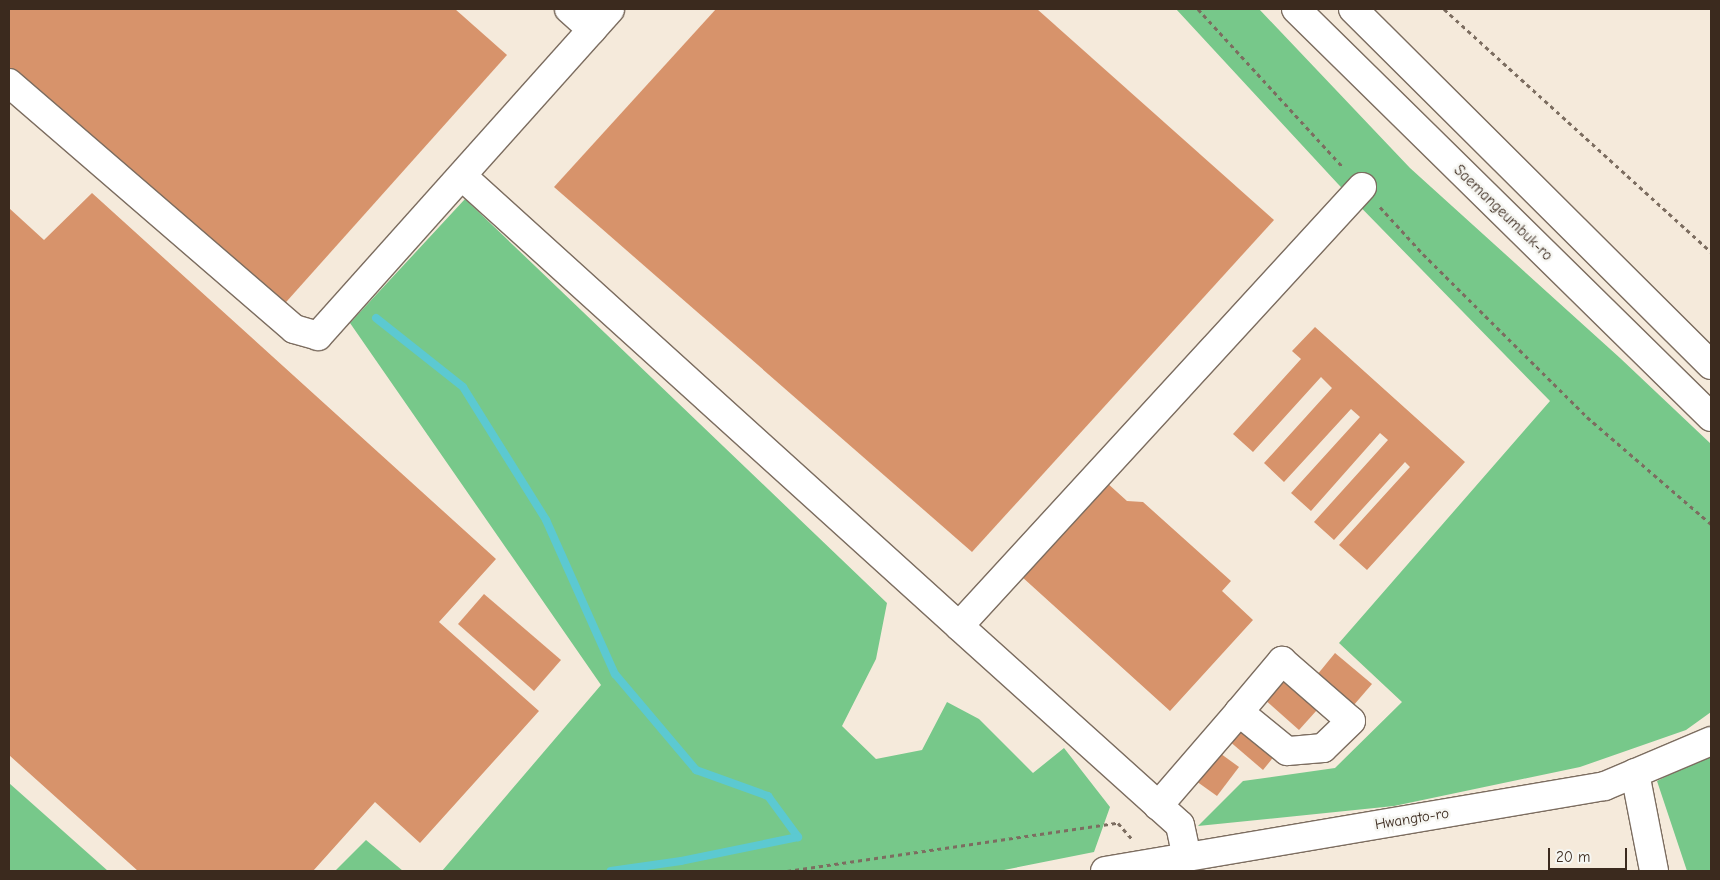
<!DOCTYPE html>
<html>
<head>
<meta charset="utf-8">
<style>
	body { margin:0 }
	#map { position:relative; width:1720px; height:880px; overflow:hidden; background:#f5eadb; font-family:"Comic Neue",sans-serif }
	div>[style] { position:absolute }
	.green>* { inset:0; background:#77c88a }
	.stream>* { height:8px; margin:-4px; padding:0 4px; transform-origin:4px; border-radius:4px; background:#5cc9d1 }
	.building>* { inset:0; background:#d7936b }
	.path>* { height:3px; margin-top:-1.5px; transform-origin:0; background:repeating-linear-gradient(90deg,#7c6d60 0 4px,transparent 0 8px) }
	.roads { filter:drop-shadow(1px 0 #7c6d60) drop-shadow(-1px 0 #7c6d60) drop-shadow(0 1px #7c6d60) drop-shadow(0 -1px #7c6d60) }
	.minor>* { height:28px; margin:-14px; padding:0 14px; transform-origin:14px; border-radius:14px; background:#fff }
	.major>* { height:28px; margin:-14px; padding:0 14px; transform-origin:14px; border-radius:14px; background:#fff }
	.highway>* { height:28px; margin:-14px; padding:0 14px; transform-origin:14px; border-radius:14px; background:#fff }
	span { translate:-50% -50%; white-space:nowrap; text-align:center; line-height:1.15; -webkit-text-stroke:5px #f6f6f2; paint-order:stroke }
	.street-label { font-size:15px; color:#3b2a1e }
	.frame { position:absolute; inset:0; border:10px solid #3b2a1e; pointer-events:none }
	.scale { position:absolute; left:1548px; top:848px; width:79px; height:22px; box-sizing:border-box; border:2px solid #3b2a1e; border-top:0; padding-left:6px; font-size:15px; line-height:18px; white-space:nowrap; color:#3b2a1e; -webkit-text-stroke:4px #f6f6f2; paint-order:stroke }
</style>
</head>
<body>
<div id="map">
	<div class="green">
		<i style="clip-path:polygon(1176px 9px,1259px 9px,1410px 168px,1620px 358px,1711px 444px,1711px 712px,1686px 730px,1580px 767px,1394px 806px,1198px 826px,1243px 781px,1335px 768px,1402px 702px,1339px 643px,1550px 401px,1338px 184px)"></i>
		<i style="clip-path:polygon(465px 199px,887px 603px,876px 659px,842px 726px,876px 759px,922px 750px,947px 702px,979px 719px,1033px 773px,1064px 748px,1110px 807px,1094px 852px,999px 871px,442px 871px,601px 685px,350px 323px)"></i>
		<i style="clip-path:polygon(1711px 753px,1711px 871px,1687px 871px,1657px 781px)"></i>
		<i style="clip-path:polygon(9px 783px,108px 871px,9px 871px)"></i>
		<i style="clip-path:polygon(366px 840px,403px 871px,335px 871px)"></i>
	</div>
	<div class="stream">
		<i style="left:376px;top:318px;width:111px;rotate:38.4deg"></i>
		<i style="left:463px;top:387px;width:157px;rotate:58deg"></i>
		<i style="left:546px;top:520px;width:169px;rotate:65.9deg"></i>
		<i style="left:615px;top:674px;width:126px;rotate:49.8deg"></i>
		<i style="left:696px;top:770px;width:77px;rotate:19.9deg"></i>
		<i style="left:768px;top:796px;width:51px;rotate:53.8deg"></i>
		<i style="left:798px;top:837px;width:119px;rotate:168.4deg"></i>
		<i style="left:681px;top:861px;width:71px;rotate:171.9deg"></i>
	</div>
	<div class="building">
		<i style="clip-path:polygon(9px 9px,455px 9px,507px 55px,279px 310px,9px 68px)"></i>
		<i style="clip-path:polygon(716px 9px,1037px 9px,1274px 220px,972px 552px,554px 187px)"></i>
		<i style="clip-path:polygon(92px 193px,496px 559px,439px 622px,539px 711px,420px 843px,375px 802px,313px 871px,138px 871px,9px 755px,9px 208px,44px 240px)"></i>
		<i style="clip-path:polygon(1315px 327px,1465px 462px,1367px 570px,1339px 545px,1410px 467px,1405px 462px,1334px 540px,1314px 522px,1388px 440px,1380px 433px,1311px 511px,1291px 493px,1360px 417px,1351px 409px,1284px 482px,1264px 463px,1332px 388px,1321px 377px,1253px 452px,1233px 434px,1301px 359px,1292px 351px)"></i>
		<i style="clip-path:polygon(1106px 482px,1127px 501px,1143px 502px,1231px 581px,1222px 591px,1253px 620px,1170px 711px,1021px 576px)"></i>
		<i style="clip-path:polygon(484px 594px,561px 660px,534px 691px,458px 624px)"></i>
		<i style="clip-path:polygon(1335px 653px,1372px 684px,1353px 706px,1317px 675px)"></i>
		<i style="clip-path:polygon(1282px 679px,1317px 710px,1299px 730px,1264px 699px)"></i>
		<i style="clip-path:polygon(1246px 720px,1280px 749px,1263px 770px,1228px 740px)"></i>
		<i style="clip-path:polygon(1217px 751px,1239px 767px,1217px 796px,1196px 781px)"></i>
	</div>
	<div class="path">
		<i style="left:1198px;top:9px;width:214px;rotate:47.5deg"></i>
		<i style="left:1444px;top:9px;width:361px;rotate:42.3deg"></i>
		<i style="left:1380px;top:207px;width:64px;rotate:47.5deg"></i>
		<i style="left:1423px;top:254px;width:231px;rotate:44.8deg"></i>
		<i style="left:1587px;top:417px;width:164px;rotate:40.8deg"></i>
		<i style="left:787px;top:871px;width:334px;rotate:-8.3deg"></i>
		<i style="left:1118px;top:823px;width:23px;rotate:49deg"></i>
	</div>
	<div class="roads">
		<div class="minor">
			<i style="left:569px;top:9px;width:31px;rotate:42deg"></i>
			<i style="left:9px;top:83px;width:376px;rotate:40.8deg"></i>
			<i style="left:294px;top:329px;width:25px;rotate:16deg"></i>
			<i style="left:318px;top:336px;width:438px;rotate:-48.2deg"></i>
			<i style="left:462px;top:176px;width:670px;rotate:42.16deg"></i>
			<i style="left:959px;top:626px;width:596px;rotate:-47.45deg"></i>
			<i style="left:959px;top:626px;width:297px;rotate:42deg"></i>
			<i style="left:1180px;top:825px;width:33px;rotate:78deg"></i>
			<i style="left:1635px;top:773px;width:100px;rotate:79deg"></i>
			<i style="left:1158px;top:806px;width:124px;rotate:-49.2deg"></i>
			<i style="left:1239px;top:712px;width:67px;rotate:-49.9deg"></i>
			<i style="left:1282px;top:661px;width:91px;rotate:41deg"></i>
			<i style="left:1351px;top:721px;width:39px;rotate:136deg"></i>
			<i style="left:1323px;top:748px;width:36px;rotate:175deg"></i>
			<i style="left:1287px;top:751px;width:62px;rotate:-140.9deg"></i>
		</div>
		<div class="major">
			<i style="left:1105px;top:871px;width:507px;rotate:-9.65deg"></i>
			<i style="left:1605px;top:786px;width:115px;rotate:-23deg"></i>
		</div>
		<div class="highway">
			<i style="left:1296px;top:9px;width:582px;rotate:44.51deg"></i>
			<i style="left:1353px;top:9px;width:505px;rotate:44.84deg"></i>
		</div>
	</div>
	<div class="street-label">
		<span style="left:1503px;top:213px;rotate:44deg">Saemangeumbuk-ro</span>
		<span style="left:1412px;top:819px;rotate:-9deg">Hwangto-ro</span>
	</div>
	<div class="frame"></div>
	<div class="scale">20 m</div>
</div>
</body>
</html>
